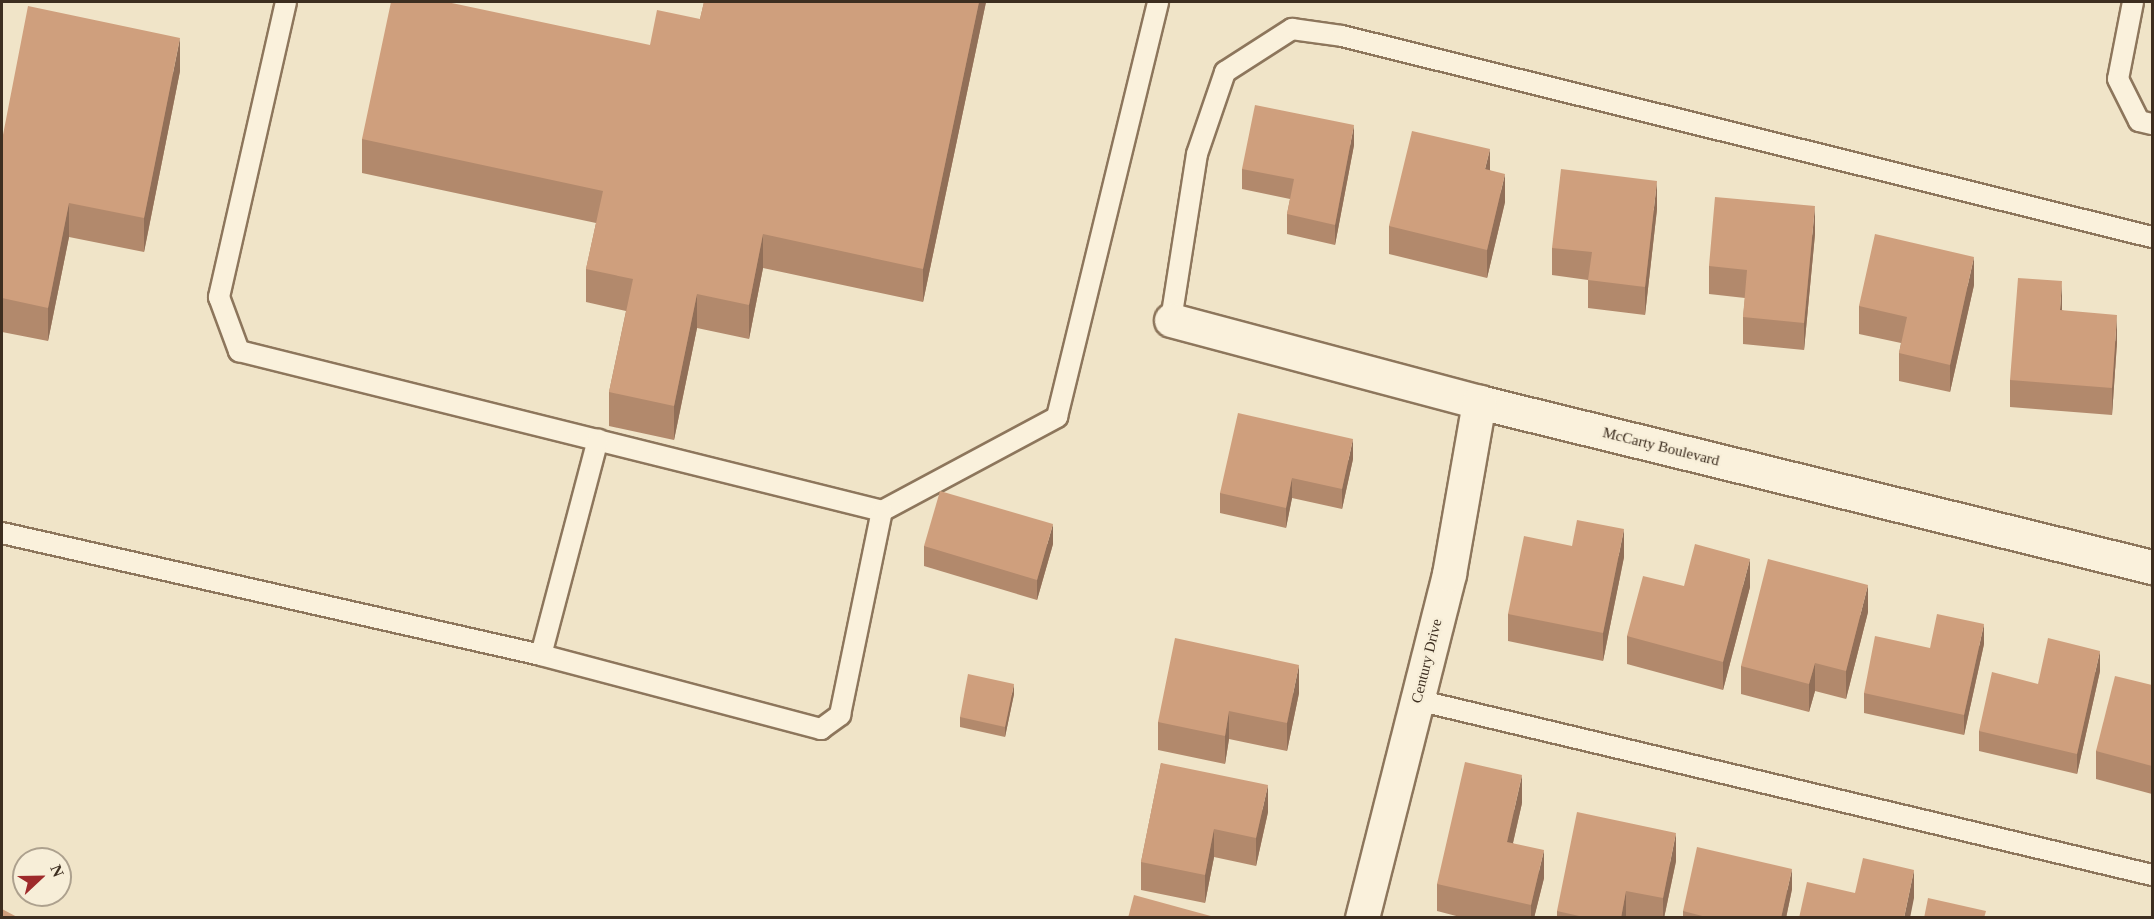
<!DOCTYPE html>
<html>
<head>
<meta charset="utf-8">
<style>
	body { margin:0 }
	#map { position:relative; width:2154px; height:919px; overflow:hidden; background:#f0e4c8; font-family:"Times New Roman",serif }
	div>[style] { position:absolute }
	.roads { filter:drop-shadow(2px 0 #8d765c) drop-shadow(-2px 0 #8d765c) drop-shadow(0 2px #8d765c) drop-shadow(0 -2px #8d765c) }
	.service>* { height:20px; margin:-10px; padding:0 10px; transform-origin:10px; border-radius:10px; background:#faf1dc }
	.secondary>* { height:33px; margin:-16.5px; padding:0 16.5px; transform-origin:16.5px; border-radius:16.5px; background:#faf1dc }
	.wall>* { inset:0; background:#b2896c }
	.shaded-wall>* { inset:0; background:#916f58 }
	.building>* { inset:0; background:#cf9f7d }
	span { translate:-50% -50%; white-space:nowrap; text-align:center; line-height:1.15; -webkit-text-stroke:4.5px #f7eed8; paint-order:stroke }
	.street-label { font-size:15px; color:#3d2e20 }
	.frame { position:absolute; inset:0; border:3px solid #3d2e20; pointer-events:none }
	.north { position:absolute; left:12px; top:847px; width:60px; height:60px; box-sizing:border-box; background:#f7eed8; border:2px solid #ada18e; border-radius:50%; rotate:68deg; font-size:16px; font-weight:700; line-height:24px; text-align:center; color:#3d2e20 }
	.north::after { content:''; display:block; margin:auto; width:21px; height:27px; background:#9e2a2b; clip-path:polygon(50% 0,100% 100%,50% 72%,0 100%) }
</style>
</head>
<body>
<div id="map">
	<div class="roads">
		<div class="service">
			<i style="left:286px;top:2px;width:303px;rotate:102.8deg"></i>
			<i style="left:219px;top:297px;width:58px;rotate:69.7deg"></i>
			<i style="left:239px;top:351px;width:663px;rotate:13.97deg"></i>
			<i style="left:882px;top:511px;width:199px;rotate:-28.2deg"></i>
			<i style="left:1057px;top:417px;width:427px;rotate:-76.3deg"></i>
			<i style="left:2133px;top:2px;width:78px;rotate:101deg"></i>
			<i style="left:2118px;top:79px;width:47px;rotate:63.4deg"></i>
			<i style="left:2139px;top:121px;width:13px;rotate:13deg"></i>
			<i style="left:1171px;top:320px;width:168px;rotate:-81.1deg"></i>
			<i style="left:1197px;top:154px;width:87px;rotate:-71.1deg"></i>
			<i style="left:1225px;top:72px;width:80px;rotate:-32.7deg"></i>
			<i style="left:1292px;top:29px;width:50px;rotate:8deg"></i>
			<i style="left:1342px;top:36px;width:835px;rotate:13.94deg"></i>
			<i style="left:2px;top:533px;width:553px;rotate:12.75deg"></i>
			<i style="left:541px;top:655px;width:223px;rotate:-75.2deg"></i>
			<i style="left:541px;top:655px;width:290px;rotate:14.8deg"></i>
			<i style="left:821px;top:729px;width:24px;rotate:-36deg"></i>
			<i style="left:840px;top:715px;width:208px;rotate:-78.4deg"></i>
			<i style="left:1417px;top:700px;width:756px;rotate:13.39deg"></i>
		</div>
		<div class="secondary">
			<i style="left:1171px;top:320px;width:319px;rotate:14.9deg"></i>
			<i style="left:1479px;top:402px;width:693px;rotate:13.78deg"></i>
			<i style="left:1362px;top:918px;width:355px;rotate:-75.8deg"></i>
			<i style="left:1449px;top:574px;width:175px;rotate:-80.1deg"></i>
		</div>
	</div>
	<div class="wall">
		<i style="clip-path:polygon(704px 2px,986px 2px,923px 302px,763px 268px,749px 339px,697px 328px,674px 440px,609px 426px,609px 392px,626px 311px,586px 302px,586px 269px,596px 223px,362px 173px,362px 139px,650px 45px,700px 19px)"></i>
		<i style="clip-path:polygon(180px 71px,144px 252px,69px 237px,48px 341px,2px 332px,2px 140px)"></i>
		<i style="clip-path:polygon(1354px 145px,1335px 245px,1287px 234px,1287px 214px,1290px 199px,1242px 189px,1242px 169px)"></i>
		<i style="clip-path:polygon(1490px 170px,1505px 202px,1487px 278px,1389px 254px,1389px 226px)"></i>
		<i style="clip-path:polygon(1657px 209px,1645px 315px,1588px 308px,1588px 280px,1552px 275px,1552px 248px)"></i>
		<i style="clip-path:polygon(1815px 234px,1804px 350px,1743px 344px,1743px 317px,1745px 298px,1709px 294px,1709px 266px)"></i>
		<i style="clip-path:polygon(1974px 285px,1950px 392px,1899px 381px,1899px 353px,1901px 343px,1859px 334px,1859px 306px)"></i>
		<i style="clip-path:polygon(2062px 310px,2117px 342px,2112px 415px,2010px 407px,2010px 380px)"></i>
		<i style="clip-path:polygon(1353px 459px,1342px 509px,1292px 498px,1286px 528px,1220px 513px,1220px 493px)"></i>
		<i style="clip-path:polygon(1053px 544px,1037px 600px,924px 566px,924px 546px)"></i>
		<i style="clip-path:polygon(1572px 546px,1624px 557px,1603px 661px,1508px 641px,1508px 614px)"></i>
		<i style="clip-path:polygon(1684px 586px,1750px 587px,1723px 690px,1627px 664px,1627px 636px)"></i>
		<i style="clip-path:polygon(1868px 612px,1846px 699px,1815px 691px,1809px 712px,1741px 694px,1741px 666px)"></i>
		<i style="clip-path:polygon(1984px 644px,1964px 735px,1864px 713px,1864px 693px)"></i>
		<i style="clip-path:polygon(2100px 671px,2077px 774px,1979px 751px,1979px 731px,2038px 684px)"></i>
		<i style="clip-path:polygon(2152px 685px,2152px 794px,2096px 779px,2096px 751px)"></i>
		<i style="clip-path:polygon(1299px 693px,1287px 751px,1229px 739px,1225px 764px,1158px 750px,1158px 722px)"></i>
		<i style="clip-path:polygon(1014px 694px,1005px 737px,960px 727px,960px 717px)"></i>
		<i style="clip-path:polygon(1161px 763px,1268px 812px,1256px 866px,1214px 857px,1205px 903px,1141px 890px,1141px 862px)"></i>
		<i style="clip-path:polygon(1522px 803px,1513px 843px,1544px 878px,1534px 918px,1464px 918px,1437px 911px,1437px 884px)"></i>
		<i style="clip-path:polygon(1676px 861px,1664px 918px,1557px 918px,1557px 911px)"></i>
		<i style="clip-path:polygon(1792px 889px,1786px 918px,1683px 918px,1683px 911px)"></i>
	</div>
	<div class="shaded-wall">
		<i style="clip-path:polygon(979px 2px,986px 2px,923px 302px,923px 269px)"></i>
		<i style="clip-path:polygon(180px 38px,180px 71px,144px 252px,144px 218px)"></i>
		<i style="clip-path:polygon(1354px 125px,1354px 145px,1335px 245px,1335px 225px)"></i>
		<i style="clip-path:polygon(1490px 149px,1490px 177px,1485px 169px)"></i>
		<i style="clip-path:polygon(1505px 174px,1505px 202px,1487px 278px,1487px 250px)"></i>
		<i style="clip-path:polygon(1657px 181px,1657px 209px,1645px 315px,1645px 287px)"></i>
		<i style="clip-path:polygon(69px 203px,69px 237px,48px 341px,48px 308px)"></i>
		<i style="clip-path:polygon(1815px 206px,1815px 234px,1804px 350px,1804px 323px)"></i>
		<i style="clip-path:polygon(763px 234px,763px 268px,749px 339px,749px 305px)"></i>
		<i style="clip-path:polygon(1974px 257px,1974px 285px,1950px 392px,1950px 365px)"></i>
		<i style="clip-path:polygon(2062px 281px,2062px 309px,2060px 338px,2060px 310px)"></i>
		<i style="clip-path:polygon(697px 294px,697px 328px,674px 440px,674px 406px)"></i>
		<i style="clip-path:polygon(2117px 315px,2117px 342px,2112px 415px,2112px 388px)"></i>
		<i style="clip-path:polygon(1353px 439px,1353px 459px,1342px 509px,1342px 489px)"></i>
		<i style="clip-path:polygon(1292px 478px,1292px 498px,1286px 528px,1286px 508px)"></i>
		<i style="clip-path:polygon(1053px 524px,1053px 544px,1037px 600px,1037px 580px)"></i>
		<i style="clip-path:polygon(1624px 529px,1624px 557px,1603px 661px,1603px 633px)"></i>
		<i style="clip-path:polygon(1750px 559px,1750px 587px,1723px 690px,1723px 662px)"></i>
		<i style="clip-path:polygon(1868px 585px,1868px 612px,1846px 699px,1846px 671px)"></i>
		<i style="clip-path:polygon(1984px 624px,1984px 644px,1964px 735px,1964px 715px)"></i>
		<i style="clip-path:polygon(2100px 651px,2100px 671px,2077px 774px,2077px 754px)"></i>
		<i style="clip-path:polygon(1815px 663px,1815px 691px,1809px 712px,1809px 684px)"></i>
		<i style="clip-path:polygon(1299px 665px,1299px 693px,1287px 751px,1287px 723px)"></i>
		<i style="clip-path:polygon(1014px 684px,1014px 694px,1005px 737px,1005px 727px)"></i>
		<i style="clip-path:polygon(1229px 711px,1229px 739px,1225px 764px,1225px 736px)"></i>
		<i style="clip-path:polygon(1522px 775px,1522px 803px,1507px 869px,1507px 842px)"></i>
		<i style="clip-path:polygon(1268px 785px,1268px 812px,1256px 866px,1256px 838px)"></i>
		<i style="clip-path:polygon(1214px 829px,1214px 857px,1205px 903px,1205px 875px)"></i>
		<i style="clip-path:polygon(1676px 833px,1676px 861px,1664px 918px,1663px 918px,1663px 898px)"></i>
		<i style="clip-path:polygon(1544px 850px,1544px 878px,1534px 918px,1531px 918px,1531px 905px)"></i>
		<i style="clip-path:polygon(1792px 869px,1792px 889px,1786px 918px,1781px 918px)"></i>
		<i style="clip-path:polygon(1914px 870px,1914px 898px,1910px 918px,1904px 918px)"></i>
		<i style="clip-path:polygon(1626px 891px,1626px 918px,1621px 918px)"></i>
	</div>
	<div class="building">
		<i style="clip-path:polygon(391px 2px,447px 2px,650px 45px,657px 10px,700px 19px,704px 2px,979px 2px,923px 269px,763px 234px,749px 305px,697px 294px,674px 406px,609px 392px,633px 279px,586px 269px,603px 191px,362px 139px)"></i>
		<i style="clip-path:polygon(28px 6px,180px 38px,144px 218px,69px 203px,48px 308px,2px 298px,2px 140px)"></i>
		<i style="clip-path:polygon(1255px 105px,1354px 125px,1335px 225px,1287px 214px,1294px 179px,1242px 169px)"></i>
		<i style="clip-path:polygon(1412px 131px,1490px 149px,1485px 169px,1505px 174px,1487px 250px,1389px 226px)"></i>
		<i style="clip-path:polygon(1561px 169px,1657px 181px,1645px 287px,1588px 280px,1592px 252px,1552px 248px)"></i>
		<i style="clip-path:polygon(1715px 197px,1815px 206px,1804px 323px,1743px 317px,1747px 270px,1709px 266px)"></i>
		<i style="clip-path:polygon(1875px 234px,1974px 257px,1950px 365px,1899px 353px,1907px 317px,1859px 306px)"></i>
		<i style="clip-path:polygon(2018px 278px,2062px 281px,2060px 310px,2117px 315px,2112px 388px,2010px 380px)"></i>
		<i style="clip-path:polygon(1238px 413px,1353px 439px,1342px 489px,1292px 478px,1286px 508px,1220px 493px)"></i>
		<i style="clip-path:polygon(940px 491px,1053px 524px,1037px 580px,924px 546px)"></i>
		<i style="clip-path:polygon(1577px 520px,1624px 529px,1603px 633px,1508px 614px,1524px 536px,1572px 546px)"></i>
		<i style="clip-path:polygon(1695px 544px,1750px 559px,1723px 662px,1627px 636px,1643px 576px,1684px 586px)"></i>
		<i style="clip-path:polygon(1768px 559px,1868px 585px,1846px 671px,1815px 663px,1809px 684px,1741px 666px)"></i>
		<i style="clip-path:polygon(1937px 614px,1984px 624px,1964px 715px,1864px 693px,1875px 636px,1930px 648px)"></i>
		<i style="clip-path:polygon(1175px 638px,1299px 665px,1287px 723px,1229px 711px,1225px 736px,1158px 722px)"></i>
		<i style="clip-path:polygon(2048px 638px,2100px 651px,2077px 754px,1979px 731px,1992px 672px,2038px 684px)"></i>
		<i style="clip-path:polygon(968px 674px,1014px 684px,1005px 727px,960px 717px)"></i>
		<i style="clip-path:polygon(2115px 676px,2152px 685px,2152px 766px,2096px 751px)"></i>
		<i style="clip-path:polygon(1465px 762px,1522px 775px,1507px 842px,1544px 850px,1531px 905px,1437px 884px)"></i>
		<i style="clip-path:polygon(1161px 763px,1268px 785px,1256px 838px,1214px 829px,1205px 875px,1141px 862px)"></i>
		<i style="clip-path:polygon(1577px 812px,1676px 833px,1663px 898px,1626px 891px,1621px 918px,1588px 918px,1557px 911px)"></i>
		<i style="clip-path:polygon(1697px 847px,1792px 869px,1781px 918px,1710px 918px,1683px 911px)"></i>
		<i style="clip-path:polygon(1863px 858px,1914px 870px,1904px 918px,1799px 918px,1807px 882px,1855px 893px)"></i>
		<i style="clip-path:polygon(1134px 895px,1218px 918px,1128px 918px)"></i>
		<i style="clip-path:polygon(1928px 898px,1986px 911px,1984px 918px,1924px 918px)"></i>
		<i style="clip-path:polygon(2px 909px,19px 918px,2px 918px)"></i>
	</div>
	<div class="street-label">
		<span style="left:1661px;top:447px;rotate:14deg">McCarty Boulevard</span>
		<span style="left:1427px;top:661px;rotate:-76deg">Century Drive</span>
	</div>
	<div class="frame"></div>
	<div class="north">N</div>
</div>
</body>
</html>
